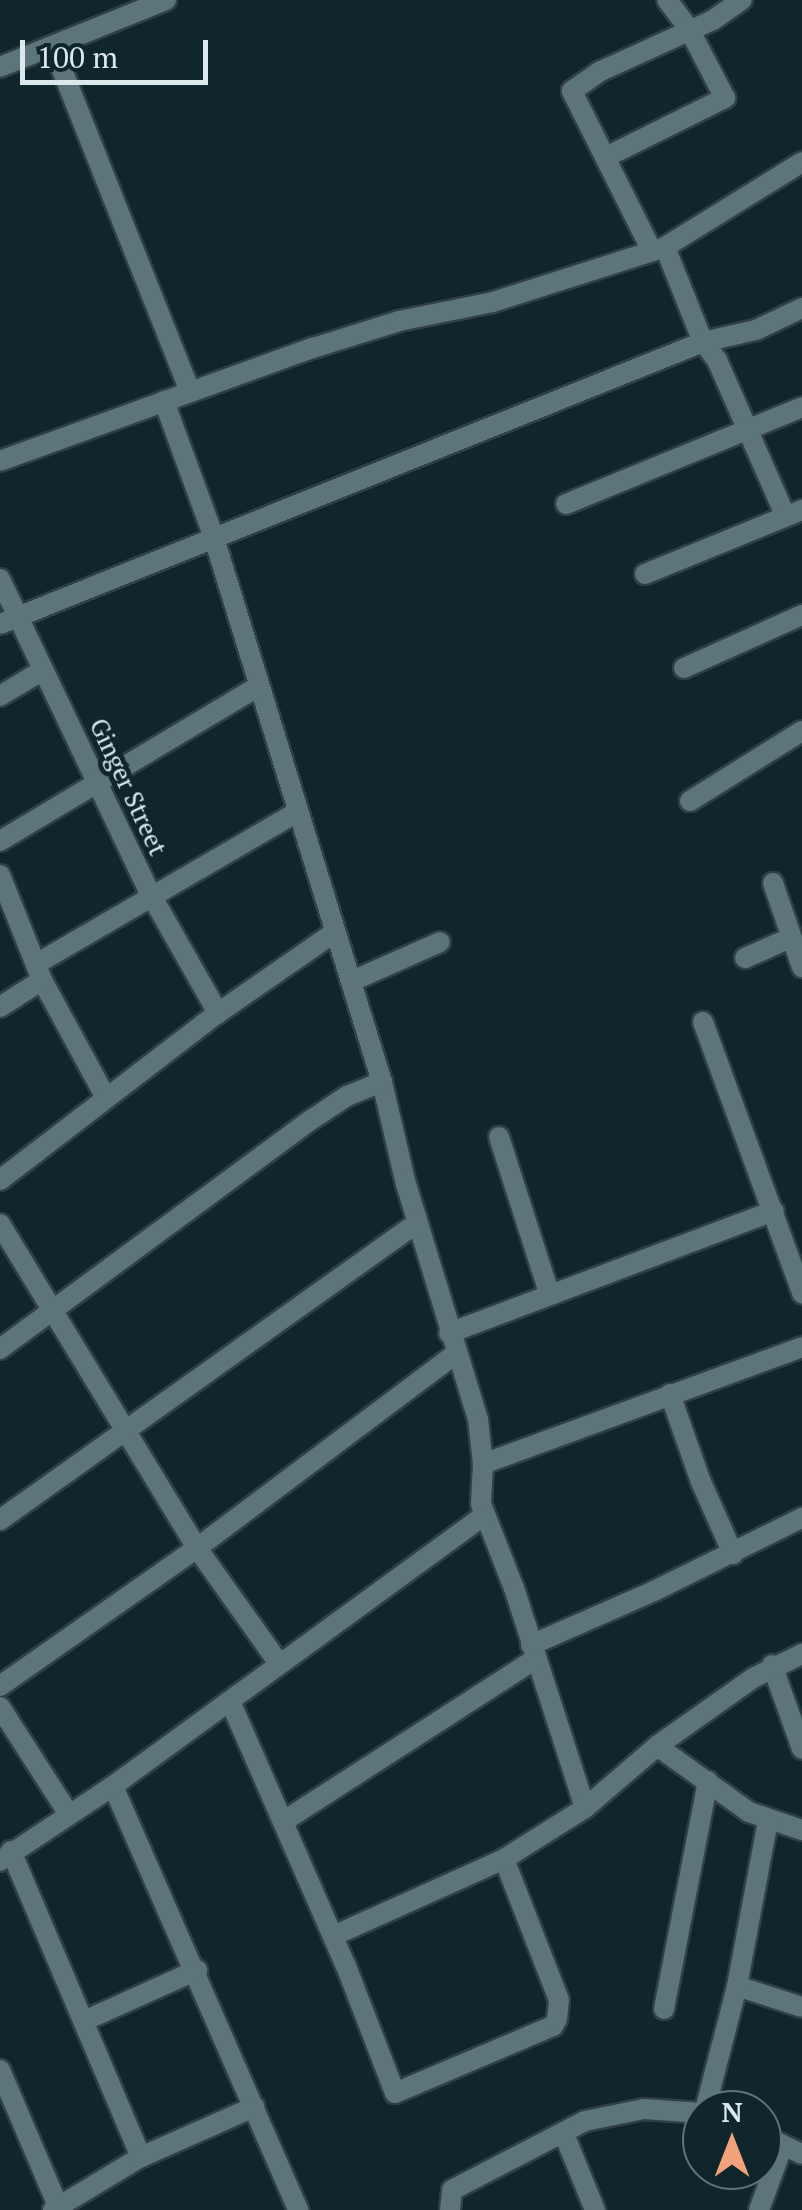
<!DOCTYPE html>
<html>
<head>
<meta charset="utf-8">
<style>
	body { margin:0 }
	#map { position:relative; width:802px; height:2210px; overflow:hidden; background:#0f272c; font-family:"PT Serif",serif }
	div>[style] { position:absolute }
	.roads { filter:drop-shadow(2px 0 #304044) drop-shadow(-2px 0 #304044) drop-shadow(0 2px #304044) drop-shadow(0 -2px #304044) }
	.minor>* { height:20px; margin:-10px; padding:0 10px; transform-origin:10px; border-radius:10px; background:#5c757a }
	span { translate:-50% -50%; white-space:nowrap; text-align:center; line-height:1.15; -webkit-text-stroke:10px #0f272c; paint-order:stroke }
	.street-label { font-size:25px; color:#dbe9ec }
	.north { position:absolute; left:682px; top:2090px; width:100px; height:100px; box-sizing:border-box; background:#0f272c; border:2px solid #617579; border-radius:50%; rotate:0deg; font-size:28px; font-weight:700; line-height:40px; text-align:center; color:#dbe9ec }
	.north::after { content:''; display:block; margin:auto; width:35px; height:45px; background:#f1a27b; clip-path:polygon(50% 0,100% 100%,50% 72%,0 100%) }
	.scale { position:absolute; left:20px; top:40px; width:188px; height:45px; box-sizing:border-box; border:5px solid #dbe9ec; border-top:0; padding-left:12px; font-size:30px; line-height:35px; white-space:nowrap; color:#dbe9ec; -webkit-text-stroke:8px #0f272c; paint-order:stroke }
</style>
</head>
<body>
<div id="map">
	<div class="roads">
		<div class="minor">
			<i style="left:53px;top:47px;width:371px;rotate:68.3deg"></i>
			<i style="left:0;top:67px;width:179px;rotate:-22deg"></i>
			<i style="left:608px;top:156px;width:131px;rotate:-26.4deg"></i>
			<i style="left:725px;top:98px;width:78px;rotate:-117.6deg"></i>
			<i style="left:689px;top:29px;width:36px;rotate:-127deg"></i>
			<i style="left:665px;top:247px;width:102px;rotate:68.2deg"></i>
			<i style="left:703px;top:342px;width:23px;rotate:52deg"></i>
			<i style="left:717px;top:360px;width:171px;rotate:66.3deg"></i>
			<i style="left:652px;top:251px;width:179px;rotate:-116.6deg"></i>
			<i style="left:572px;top:91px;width:35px;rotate:-35deg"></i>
			<i style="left:601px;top:71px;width:123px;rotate:-24.5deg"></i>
			<i style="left:713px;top:20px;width:35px;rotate:-35deg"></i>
			<i style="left:164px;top:401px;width:146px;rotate:69.9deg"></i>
			<i style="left:214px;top:538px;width:569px;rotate:72.84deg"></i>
			<i style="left:382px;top:1082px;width:105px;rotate:76.8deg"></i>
			<i style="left:406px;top:1184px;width:246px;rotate:73deg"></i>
			<i style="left:478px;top:1419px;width:45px;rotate:83.7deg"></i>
			<i style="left:483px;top:1464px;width:40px;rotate:92.9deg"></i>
			<i style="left:481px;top:1504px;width:90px;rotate:68.6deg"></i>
			<i style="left:514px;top:1588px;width:231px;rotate:72.1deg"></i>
			<i style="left:0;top:461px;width:333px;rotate:-19.9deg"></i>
			<i style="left:313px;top:348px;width:90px;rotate:-17.4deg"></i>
			<i style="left:399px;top:321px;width:96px;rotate:-11.4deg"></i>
			<i style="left:493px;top:302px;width:181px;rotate:-17.7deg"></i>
			<i style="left:665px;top:247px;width:161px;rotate:-31.8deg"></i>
			<i style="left:566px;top:504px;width:255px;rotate:-22.3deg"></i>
			<i style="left:645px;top:574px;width:170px;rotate:-22.2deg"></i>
			<i style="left:0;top:579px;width:350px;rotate:64.5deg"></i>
			<i style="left:151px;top:895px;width:136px;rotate:60.4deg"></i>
			<i style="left:0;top:624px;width:757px;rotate:-21.86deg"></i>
			<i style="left:703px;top:342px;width:54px;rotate:-12.8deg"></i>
			<i style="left:756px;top:330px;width:51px;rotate:-25.6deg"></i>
			<i style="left:684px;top:668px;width:129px;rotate:-24.2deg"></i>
			<i style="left:0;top:696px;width:50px;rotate:-31.2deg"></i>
			<i style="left:690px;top:801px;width:132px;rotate:-32deg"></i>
			<i style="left:0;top:841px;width:300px;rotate:-30.9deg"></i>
			<i style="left:0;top:875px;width:113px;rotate:68.2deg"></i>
			<i style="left:42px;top:980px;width:134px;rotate:61.5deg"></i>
			<i style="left:773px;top:883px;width:89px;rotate:71deg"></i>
			<i style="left:745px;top:958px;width:49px;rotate:-24deg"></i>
			<i style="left:36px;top:964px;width:300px;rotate:-30.2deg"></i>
			<i style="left:352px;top:981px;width:96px;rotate:-23.9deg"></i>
			<i style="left:0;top:1007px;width:50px;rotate:-32.7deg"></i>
			<i style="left:703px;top:1022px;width:289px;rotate:69.9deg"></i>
			<i style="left:499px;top:1137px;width:164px;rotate:72.2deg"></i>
			<i style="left:0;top:1180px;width:275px;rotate:-37.5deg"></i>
			<i style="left:218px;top:1013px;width:142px;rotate:-34.7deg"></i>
			<i style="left:0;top:1224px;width:379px;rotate:58.7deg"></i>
			<i style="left:197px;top:1548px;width:140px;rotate:54.6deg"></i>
			<i style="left:449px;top:1333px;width:347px;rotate:-20.6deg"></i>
			<i style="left:0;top:1349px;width:386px;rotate:-36.4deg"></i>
			<i style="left:311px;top:1120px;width:43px;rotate:-33.7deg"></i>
			<i style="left:347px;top:1096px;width:38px;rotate:-22deg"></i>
			<i style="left:670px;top:1394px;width:93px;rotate:70.6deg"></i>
			<i style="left:701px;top:1482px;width:79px;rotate:66deg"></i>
			<i style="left:483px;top:1464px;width:340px;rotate:-20.1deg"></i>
			<i style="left:0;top:1520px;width:512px;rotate:-35.46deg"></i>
			<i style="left:531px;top:1645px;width:134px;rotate:-23.7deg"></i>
			<i style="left:654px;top:1591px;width:165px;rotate:-26.3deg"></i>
			<i style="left:772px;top:1665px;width:89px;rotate:70.3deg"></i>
			<i style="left:0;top:1686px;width:241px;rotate:-35deg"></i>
			<i style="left:197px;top:1548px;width:321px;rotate:-36.9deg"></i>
			<i style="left:230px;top:1701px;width:289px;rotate:66.4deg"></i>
			<i style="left:346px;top:1966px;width:136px;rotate:68.9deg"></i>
			<i style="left:395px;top:2093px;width:172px;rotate:-23deg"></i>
			<i style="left:553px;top:2026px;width:8px;rotate:-60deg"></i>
			<i style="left:557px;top:2019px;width:19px;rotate:-84deg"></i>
			<i style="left:559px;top:2000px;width:151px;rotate:-111.3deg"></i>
			<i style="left:0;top:1707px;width:126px;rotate:57.3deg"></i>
			<i style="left:657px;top:1746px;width:113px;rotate:35.7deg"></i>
			<i style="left:749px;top:1812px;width:56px;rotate:18.8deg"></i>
			<i style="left:113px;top:1786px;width:463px;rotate:66.4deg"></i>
			<i style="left:284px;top:1821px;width:299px;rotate:-32.8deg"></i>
			<i style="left:11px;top:1851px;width:332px;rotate:67deg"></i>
			<i style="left:0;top:1861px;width:136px;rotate:-33.6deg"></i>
			<i style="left:113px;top:1786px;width:460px;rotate:-36.1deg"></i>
			<i style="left:333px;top:1936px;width:188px;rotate:-24.2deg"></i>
			<i style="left:504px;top:1859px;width:96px;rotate:-32.2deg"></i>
			<i style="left:585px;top:1808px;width:95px;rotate:-40.7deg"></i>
			<i style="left:657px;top:1746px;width:118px;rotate:-35.3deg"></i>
			<i style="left:753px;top:1678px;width:55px;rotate:-26.1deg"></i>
			<i style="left:737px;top:1986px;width:68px;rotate:17.9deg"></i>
			<i style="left:664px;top:2009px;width:232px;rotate:-79.1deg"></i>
			<i style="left:86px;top:2020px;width:122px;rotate:-24.2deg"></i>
			<i style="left:0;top:2070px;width:148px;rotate:66.9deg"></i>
			<i style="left:705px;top:2110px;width:128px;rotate:-75.5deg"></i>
			<i style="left:737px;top:1986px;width:168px;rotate:-79.4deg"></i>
			<i style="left:564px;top:2134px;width:82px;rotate:67.8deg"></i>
			<i style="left:762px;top:2135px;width:44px;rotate:25.4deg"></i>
			<i style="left:53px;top:2210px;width:103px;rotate:-31.1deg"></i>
			<i style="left:141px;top:2157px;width:124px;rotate:-23.9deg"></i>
			<i style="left:450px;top:2210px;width:20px;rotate:-84deg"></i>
			<i style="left:452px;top:2190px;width:150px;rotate:-27.4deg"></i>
			<i style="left:585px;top:2121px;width:60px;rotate:-11.5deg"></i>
			<i style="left:644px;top:2109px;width:58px;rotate:3.9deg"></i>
			<i style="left:759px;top:2210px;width:69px;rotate:-69.7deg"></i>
		</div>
	</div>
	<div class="street-label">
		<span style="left:128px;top:787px;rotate:65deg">Ginger Street</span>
	</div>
	<div class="north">N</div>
	<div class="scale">100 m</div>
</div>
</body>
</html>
